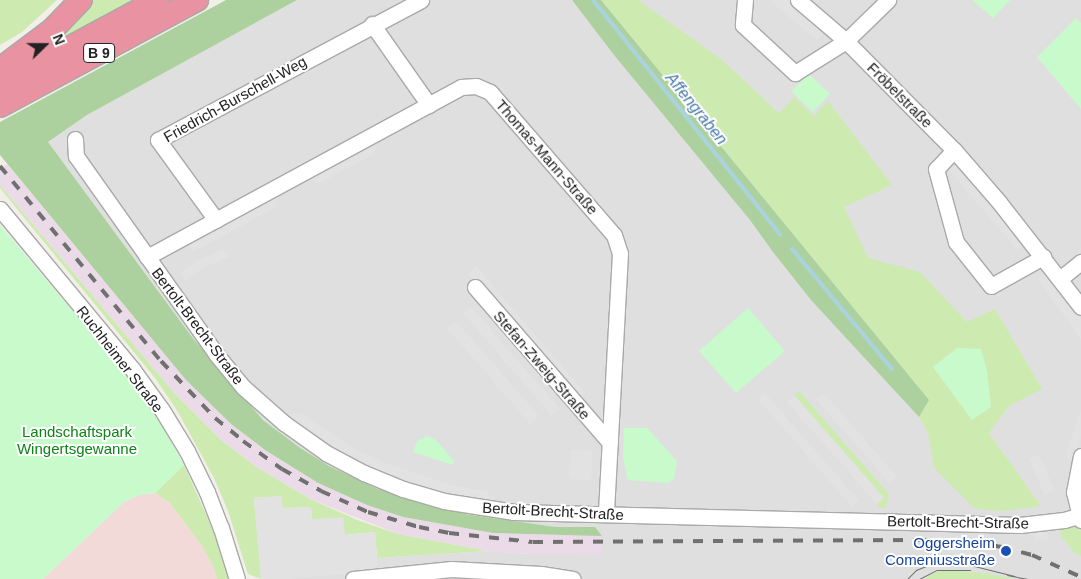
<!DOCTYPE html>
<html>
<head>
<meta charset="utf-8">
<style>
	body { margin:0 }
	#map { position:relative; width:1081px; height:579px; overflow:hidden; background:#f2efe9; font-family:Arial,sans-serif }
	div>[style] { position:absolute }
	.residential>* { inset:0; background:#e0dfdf }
	.commercial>* { inset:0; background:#f2dad9 }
	.industrial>* { inset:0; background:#ebdbe8 }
	.grass>* { inset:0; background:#cdebb0 }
	.forest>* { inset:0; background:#add19e }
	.park>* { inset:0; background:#c8facc }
	.parking>* { inset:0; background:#e2e2e2 }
	.stream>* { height:4px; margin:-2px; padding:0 2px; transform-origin:2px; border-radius:2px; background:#aad3df }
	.roads { filter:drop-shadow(1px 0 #a9a9a9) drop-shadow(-1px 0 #a9a9a9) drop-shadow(0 1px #a9a9a9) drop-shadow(0 -1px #a9a9a9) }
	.minor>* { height:15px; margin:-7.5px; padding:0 7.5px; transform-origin:7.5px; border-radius:7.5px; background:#fff }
	.highway>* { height:22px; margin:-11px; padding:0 11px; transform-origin:11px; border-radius:11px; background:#e892a2 }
	.tram>* { height:1px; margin:-0.5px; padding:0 0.5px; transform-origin:0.5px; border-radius:0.5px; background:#707070 }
	.rail>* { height:4px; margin-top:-2px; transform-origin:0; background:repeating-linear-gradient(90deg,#707070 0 10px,transparent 0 20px) }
	.dots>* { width:14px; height:14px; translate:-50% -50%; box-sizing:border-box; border:2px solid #fff; border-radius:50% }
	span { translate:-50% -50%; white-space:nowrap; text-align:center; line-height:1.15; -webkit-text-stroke:4px #fff; paint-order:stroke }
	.shield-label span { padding:1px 4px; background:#fff; border:1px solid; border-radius:4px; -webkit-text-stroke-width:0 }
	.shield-label { font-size:14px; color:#222; font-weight:700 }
	.street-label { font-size:15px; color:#222 }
	.park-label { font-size:15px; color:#0c8416 }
	.transit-label { font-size:15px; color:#164399 }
	.right { translate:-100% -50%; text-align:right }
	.water-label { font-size:16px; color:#4a7aab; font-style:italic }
	.north { position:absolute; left:20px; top:20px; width:50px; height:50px; -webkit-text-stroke:4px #fff; paint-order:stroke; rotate:68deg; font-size:14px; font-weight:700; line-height:20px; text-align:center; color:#222 }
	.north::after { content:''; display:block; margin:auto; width:18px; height:22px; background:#222; clip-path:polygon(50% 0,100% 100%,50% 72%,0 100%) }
</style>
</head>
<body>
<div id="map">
	<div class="residential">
		<i style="clip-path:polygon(297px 0,1081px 0,1081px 579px,261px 579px,254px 498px,377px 558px,488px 551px,531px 554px,595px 527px,556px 527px,465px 514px,378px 489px,329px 466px,299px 447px,263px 420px,192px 337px,48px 142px,87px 115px)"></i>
	</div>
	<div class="commercial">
		<i style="clip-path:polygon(155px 493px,170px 503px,202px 546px,213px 566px,217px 579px,43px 579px,124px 502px,139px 495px)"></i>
	</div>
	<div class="industrial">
		<i style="clip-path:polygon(7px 164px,186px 380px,231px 424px,265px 450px,318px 483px,367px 505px,403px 517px,493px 533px,602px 536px,602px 555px,531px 554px,488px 551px,398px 534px,310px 499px,255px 466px,221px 440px,175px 394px,0 185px,0 169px)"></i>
	</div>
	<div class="grass">
		<i style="clip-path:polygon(0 0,57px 0,22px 32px,0 45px)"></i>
		<i style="clip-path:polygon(90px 0,140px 0,21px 64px)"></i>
		<i style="clip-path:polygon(601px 0,638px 0,721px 59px,779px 113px,794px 97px,814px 116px,828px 101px,892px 185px,844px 207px,868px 258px,920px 272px,967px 322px,995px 309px,1042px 389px,1009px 406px,989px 433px,1041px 506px,1003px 511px,975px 509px,934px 468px,928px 433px,919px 417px,929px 400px)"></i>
		<i style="clip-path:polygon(0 185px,175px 394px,221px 440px,255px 466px,310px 499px,360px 521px,398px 534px,488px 551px,377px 558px,375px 532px,344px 535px,312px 519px,311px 507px,282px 508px,281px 496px,254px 498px,261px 579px,248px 574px,228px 511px,214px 478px,178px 412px,155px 378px,0 188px)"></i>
		<i style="clip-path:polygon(799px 391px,889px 494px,886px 508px,880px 508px,877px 504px,884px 498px,794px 395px)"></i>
		<i style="clip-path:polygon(184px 465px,213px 530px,229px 579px,217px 579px,213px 566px,202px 546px,170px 503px,155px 493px)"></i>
		<i style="clip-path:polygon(1070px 525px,1076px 526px,1081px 532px,1081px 557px,1072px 550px,1061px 536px,1059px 527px)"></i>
		<i style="clip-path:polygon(949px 570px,989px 574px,1015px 579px,924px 579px,934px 573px)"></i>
	</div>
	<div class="forest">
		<i style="clip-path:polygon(226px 0,297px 0,87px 115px,48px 142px,192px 337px,263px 420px,299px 447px,329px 466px,378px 489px,465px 514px,556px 527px,595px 527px,602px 536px,493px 533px,403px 517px,367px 505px,318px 483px,265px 450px,231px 424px,186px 380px,0 155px,0 122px)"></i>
		<i style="clip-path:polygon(572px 0,601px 0,929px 400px,919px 417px,811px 300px,773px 252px,750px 220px,614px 55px)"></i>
	</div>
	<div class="park">
		<i style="clip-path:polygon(972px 0,1010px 0,993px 18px)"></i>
		<i style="clip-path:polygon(1076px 18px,1081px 23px,1081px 109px,1037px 57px)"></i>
		<i style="clip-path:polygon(809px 74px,830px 94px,813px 112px,791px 91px)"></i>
		<i style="clip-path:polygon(0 225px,129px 378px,161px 424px,184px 465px,155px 493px,139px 495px,124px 502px,43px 579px,0 579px)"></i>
		<i style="clip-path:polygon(748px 308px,785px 351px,736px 393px,699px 351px)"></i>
		<i style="clip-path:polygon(957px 348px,981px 349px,987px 371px,991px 407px,972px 420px,933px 367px)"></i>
		<i style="clip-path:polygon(624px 428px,647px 428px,677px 461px,674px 479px,667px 483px,628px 480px,623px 458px)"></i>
		<i style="clip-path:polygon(427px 436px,436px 440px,454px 461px,453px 465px,413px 452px,417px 441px)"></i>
	</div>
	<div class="parking">
		<i style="clip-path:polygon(769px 0,786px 0,824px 32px,817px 40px)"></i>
		<i style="clip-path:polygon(377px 140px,374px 154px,320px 183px,306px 178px)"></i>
		<i style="clip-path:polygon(957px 163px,1026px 244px,1017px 250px,949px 170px)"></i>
		<i style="clip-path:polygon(279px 193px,275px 208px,193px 252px,187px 242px)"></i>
		<i style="clip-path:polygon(224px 249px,230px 257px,204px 267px,185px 281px,180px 273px,199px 259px)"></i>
		<i style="clip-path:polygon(476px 266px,585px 393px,577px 400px,468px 274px)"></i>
		<i style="clip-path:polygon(1047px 271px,1081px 319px,1081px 340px,1038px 279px)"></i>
		<i style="clip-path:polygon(471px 307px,560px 409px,552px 416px,463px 313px)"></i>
		<i style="clip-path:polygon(456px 321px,539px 416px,530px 424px,447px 328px)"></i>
		<i style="clip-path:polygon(765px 393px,859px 501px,852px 507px,758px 399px)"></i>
		<i style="clip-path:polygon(824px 393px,897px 477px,890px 484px,816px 399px)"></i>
		<i style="clip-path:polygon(794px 395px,884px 498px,877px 504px,787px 402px)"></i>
		<i style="clip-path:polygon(1081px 410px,1081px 437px,1076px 456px,1068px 460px,1066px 455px)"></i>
		<i style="clip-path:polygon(300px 413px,353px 448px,385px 463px,455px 486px,487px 491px,493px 503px,451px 496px,414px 486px,380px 473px,316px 438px,285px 415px)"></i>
		<i style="clip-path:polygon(571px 449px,593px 451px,591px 480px,569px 479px)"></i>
		<i style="clip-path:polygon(1039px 455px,1055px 491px,1045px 495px,1029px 459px)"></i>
		<i style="clip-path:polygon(281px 496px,283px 508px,311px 507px,312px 519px,343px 517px,345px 535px,375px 532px,378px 571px,289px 579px,261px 579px,254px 498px)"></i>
		<i style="clip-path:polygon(1046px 529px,1048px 539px,1035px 541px,1033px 530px)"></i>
	</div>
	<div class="stream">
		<i style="left:593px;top:0;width:300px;rotate:51.4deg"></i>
		<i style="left:792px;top:249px;width:156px;rotate:50.2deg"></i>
	</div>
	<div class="roads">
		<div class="minor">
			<i style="left:745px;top:0;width:25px;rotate:95deg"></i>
			<i style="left:743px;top:25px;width:71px;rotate:42.7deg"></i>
			<i style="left:795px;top:73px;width:60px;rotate:-32.1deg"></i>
			<i style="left:846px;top:41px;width:59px;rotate:-44.3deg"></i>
			<i style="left:798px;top:0;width:63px;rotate:40.5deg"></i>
			<i style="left:846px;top:41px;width:153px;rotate:45.3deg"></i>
			<i style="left:954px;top:150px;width:69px;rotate:49.1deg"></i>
			<i style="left:999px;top:202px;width:133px;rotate:52deg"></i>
			<i style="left:372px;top:24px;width:99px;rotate:54.9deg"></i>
			<i style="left:75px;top:139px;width:17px;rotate:87deg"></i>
			<i style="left:76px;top:156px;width:242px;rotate:54.7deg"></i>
			<i style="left:216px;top:354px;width:43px;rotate:50.7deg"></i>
			<i style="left:243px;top:387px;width:55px;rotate:41.3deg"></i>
			<i style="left:284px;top:423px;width:52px;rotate:35.5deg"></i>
			<i style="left:326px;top:453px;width:43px;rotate:27.8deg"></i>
			<i style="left:364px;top:473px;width:42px;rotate:22.3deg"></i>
			<i style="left:403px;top:489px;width:43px;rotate:16.3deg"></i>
			<i style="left:444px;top:501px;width:71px;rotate:8.9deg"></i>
			<i style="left:514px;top:512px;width:506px;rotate:1.47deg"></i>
			<i style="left:1020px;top:525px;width:44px;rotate:-6.5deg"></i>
			<i style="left:1064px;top:520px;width:18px;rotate:-16deg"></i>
			<i style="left:954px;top:150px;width:26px;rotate:133deg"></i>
			<i style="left:936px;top:169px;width:76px;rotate:74.7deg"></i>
			<i style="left:956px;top:242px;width:56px;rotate:51.5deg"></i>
			<i style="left:991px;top:286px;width:60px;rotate:-29.1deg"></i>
			<i style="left:0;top:209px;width:209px;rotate:50.4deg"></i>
			<i style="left:133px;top:370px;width:49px;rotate:54.1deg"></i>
			<i style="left:162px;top:410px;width:48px;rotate:58.6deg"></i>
			<i style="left:187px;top:451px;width:46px;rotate:64deg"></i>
			<i style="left:207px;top:492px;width:39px;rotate:69deg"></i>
			<i style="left:221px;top:528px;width:53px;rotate:72.6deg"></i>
			<i style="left:216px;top:220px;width:99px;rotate:-125.9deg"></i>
			<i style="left:158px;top:140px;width:298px;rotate:-28deg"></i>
			<i style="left:147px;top:257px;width:357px;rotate:-28.4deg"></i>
			<i style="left:461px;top:87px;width:15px;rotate:-4deg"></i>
			<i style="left:476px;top:86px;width:15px;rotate:23deg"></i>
			<i style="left:490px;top:92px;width:189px;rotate:49.1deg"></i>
			<i style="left:614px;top:235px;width:19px;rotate:72deg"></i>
			<i style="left:620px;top:253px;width:261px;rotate:93.1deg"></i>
			<i style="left:1061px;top:278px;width:26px;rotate:-39deg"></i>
			<i style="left:475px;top:287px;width:206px;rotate:49.1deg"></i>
			<i style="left:1081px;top:456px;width:37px;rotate:101deg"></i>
			<i style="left:1074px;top:492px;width:29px;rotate:76deg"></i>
			<i style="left:353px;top:579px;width:99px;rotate:-5.8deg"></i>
			<i style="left:451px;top:569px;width:90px;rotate:3.2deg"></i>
			<i style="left:541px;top:574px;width:32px;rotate:9deg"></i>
		</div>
		<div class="highway">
			<i style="left:0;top:69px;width:66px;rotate:-37deg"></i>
			<i style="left:53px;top:29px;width:40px;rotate:-46deg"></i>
			<i style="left:0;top:85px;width:179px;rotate:-28.3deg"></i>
			<i style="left:0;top:106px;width:224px;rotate:-28.3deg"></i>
		</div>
	</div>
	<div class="tram">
		<i style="left:1007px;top:575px;width:20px;rotate:11deg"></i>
		<i style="left:907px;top:579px;width:13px;rotate:-45deg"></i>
		<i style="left:916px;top:570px;width:24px;rotate:-22deg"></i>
		<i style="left:938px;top:561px;width:24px;rotate:5deg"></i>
		<i style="left:962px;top:563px;width:54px;rotate:14deg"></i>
		<i style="left:919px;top:579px;width:20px;rotate:-27deg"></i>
		<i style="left:937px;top:570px;width:33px"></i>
	</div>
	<div class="rail">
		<i style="left:0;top:166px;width:253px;rotate:50.5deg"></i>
		<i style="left:161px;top:361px;width:79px;rotate:46.5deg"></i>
		<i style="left:215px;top:418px;width:36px;rotate:39deg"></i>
		<i style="left:243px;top:441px;width:48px;rotate:35.7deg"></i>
		<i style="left:282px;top:469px;width:45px;rotate:29.4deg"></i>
		<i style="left:321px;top:491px;width:51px;rotate:24.1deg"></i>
		<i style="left:368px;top:512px;width:53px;rotate:16.4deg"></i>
		<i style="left:419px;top:527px;width:31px;rotate:11deg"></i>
		<i style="left:449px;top:533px;width:84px;rotate:6.1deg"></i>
		<i style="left:533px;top:542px;width:387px;rotate:-0.3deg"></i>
		<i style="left:920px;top:540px;width:53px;rotate:2.2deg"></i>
		<i style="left:973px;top:542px;width:29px;rotate:10deg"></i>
		<i style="left:1002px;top:547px;width:31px;rotate:15deg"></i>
		<i style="left:1032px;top:555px;width:54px;rotate:24.2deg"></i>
	</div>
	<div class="dots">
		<i style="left:1006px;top:551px;background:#1a4fb4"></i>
	</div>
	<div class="shield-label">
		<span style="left:99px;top:53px">B 9</span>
	</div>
	<div class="street-label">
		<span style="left:900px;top:95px;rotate:45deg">Fröbelstraße</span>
		<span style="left:235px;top:99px;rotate:-29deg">Friedrich-Burschell-Weg</span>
		<span style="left:547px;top:157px;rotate:49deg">Thomas-Mann-Straße</span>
		<span style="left:198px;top:326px;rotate:53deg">Bertolt-Brecht-Straße</span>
		<span style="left:120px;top:359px;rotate:52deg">Ruchheimer Straße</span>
		<span style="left:542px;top:365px;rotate:49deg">Stefan-Zweig-Straße</span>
		<span style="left:553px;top:511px;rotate:3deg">Bertolt-Brecht-Straße</span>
		<span style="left:958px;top:522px;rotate:1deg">Bertolt-Brecht-Straße</span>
	</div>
	<div class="park-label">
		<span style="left:77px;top:440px">Landschaftspark<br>Wingertsgewanne</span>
	</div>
	<div class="transit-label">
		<span class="right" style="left:995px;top:551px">Oggersheim<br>Comeniusstraße</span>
	</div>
	<div class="water-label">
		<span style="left:696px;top:109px;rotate:51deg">Affengraben</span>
	</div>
	<div class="north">N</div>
</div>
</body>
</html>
